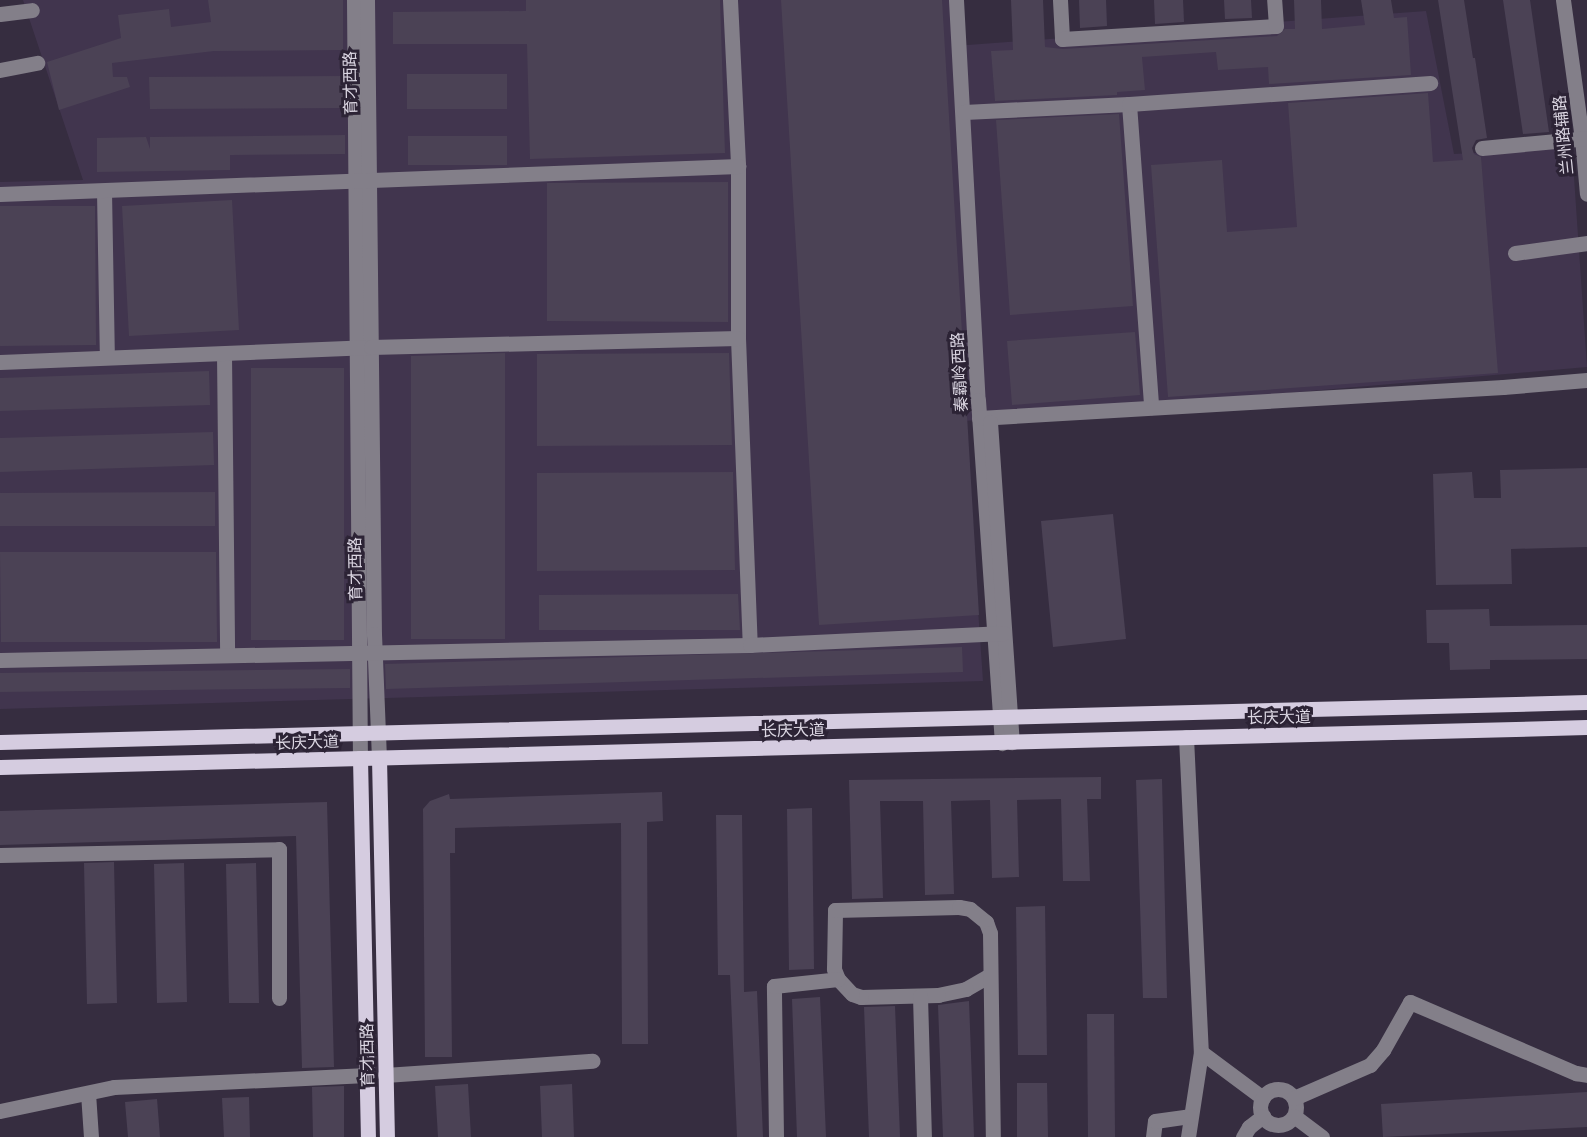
<!DOCTYPE html>
<html>
<head>
<meta charset="utf-8">
<style>
	body { margin:0 }
	#map { position:relative; width:1587px; height:1137px; overflow:hidden; background:#362d40; font-family:"Archivo Narrow","Noto Sans SC",sans-serif }
	div>[style] { position:absolute }
	.built>* { inset:0; background:#41354e }
	.building>* { inset:0; background:#4b4255 }
	.minor>* { height:15px; margin:-7.5px; padding:0 7.5px; transform-origin:7.5px; border-radius:7.5px; background:#837f89 }
	.minor>.ring { margin:-7.5px; padding:0; box-sizing:content-box; background:none; border:15px solid #837f89; border-radius:50% }
	.major>* { height:15px; margin:-7.5px; padding:0 7.5px; transform-origin:7.5px; border-radius:7.5px; background:#d5cce0 }
	span { translate:-50% -50%; white-space:nowrap; text-align:center; line-height:1.15; -webkit-text-stroke:6px #2c2335; paint-order:stroke }
	.street-label { font-size:16px; color:#dcd7e3 }
</style>
</head>
<body>
<div id="map">
	<div class="built">
		<i style="clip-path:polygon(23px 0,950px 0,954px 46px,1426px 11px,1454px 154px,1572px 148px,1587px 367px,965px 421px,983px 681px,0 709px,0 182px,83px 180px)"></i>
	</div>
	<div class="building">
		<i style="clip-path:polygon(208px 0,343px 0,343px 50px,214px 51px,112px 63px,113px 77px,127px 77px,130px 87px,59px 110px,47px 62px,121px 38px,118px 15px,169px 9px,171px 27px,211px 22px)"></i>
		<i style="clip-path:polygon(526px 0,720px 0,725px 153px,530px 159px,527px 44px,393px 44px,393px 12px,526px 11px)"></i>
		<i style="clip-path:polygon(781px 0,942px 0,979px 615px,819px 625px)"></i>
		<i style="clip-path:polygon(1011px 0,1043px 0,1045px 47px,1063px 49px,1277px 36px,1285px 29px,1295px 29px,1294px 0,1321px 0,1322px 29px,1365px 25px,1361px 0,1391px 0,1394px 18px,1407px 17px,1411px 75px,1269px 84px,1268px 67px,1218px 70px,1216px 52px,1142px 57px,1145px 90px,1117px 92px,1117px 95px,995px 101px,991px 51px,1013px 50px)"></i>
		<i style="clip-path:polygon(1079px 0,1106px 0,1107px 26px,1080px 28px)"></i>
		<i style="clip-path:polygon(1154px 0,1183px 0,1184px 22px,1155px 24px)"></i>
		<i style="clip-path:polygon(1224px 0,1251px 0,1252px 18px,1225px 19px)"></i>
		<i style="clip-path:polygon(1438px 0,1464px 0,1473px 58px,1475px 58px,1487px 138px,1476px 140px,1472px 148px,1474px 154px,1481px 157px,1498px 373px,1168px 397px,1151px 165px,1222px 160px,1227px 232px,1297px 227px,1288px 103px,1428px 93px,1433px 162px,1463px 160px)"></i>
		<i style="clip-path:polygon(1503px 0,1530px 0,1549px 132px,1523px 134px)"></i>
		<i style="clip-path:polygon(407px 74px,507px 74px,507px 109px,407px 109px)"></i>
		<i style="clip-path:polygon(345px 76px,345px 108px,150px 109px,149px 77px)"></i>
		<i style="clip-path:polygon(1119px 114px,1133px 306px,1010px 315px,996px 120px)"></i>
		<i style="clip-path:polygon(345px 135px,345px 154px,230px 155px,230px 170px,97px 172px,97px 138px,146px 137px,150px 149px,150px 137px)"></i>
		<i style="clip-path:polygon(408px 136px,507px 136px,507px 165px,408px 165px)"></i>
		<i style="clip-path:polygon(728px 182px,728px 322px,547px 321px,547px 183px)"></i>
		<i style="clip-path:polygon(232px 200px,239px 330px,129px 336px,122px 206px)"></i>
		<i style="clip-path:polygon(0 206px,95px 206px,96px 345px,0 346px)"></i>
		<i style="clip-path:polygon(1135px 332px,1140px 395px,1012px 405px,1007px 341px)"></i>
		<i style="clip-path:polygon(505px 353px,505px 639px,411px 639px,411px 356px)"></i>
		<i style="clip-path:polygon(729px 353px,732px 445px,537px 446px,537px 354px)"></i>
		<i style="clip-path:polygon(251px 368px,344px 368px,344px 640px,251px 640px)"></i>
		<i style="clip-path:polygon(209px 371px,210px 405px,0 411px,0 378px)"></i>
		<i style="clip-path:polygon(213px 432px,214px 465px,0 472px,0 438px)"></i>
		<i style="clip-path:polygon(1587px 468px,1587px 547px,1511px 549px,1512px 584px,1436px 585px,1433px 474px,1472px 472px,1474px 498px,1501px 498px,1500px 470px)"></i>
		<i style="clip-path:polygon(733px 472px,735px 570px,537px 571px,537px 473px)"></i>
		<i style="clip-path:polygon(215px 492px,215px 526px,0 526px,0 493px)"></i>
		<i style="clip-path:polygon(1113px 514px,1126px 639px,1053px 647px,1041px 521px)"></i>
		<i style="clip-path:polygon(0 552px,216px 552px,217px 642px,1px 642px)"></i>
		<i style="clip-path:polygon(738px 594px,740px 630px,539px 630px,539px 595px)"></i>
		<i style="clip-path:polygon(1489px 609px,1490px 626px,1587px 625px,1587px 659px,1490px 660px,1490px 669px,1450px 670px,1449px 643px,1427px 643px,1426px 610px)"></i>
		<i style="clip-path:polygon(962px 647px,963px 672px,386px 689px,385px 664px)"></i>
		<i style="clip-path:polygon(350px 669px,350px 688px,0 692px,0 673px)"></i>
		<i style="clip-path:polygon(1101px 777px,1101px 799px,1087px 799px,1090px 881px,1063px 881px,1061px 799px,1017px 800px,1019px 877px,992px 878px,990px 800px,951px 801px,954px 894px,925px 895px,923px 801px,880px 801px,883px 898px,852px 899px,849px 780px)"></i>
		<i style="clip-path:polygon(1162px 779px,1167px 998px,1143px 998px,1136px 780px)"></i>
		<i style="clip-path:polygon(662px 792px,663px 821px,647px 822px,648px 1044px,622px 1044px,621px 823px,455px 828px,455px 853px,450px 853px,452px 1057px,425px 1057px,423px 809px,430px 801px,449px 794px,450px 799px)"></i>
		<i style="clip-path:polygon(327px 802px,334px 1067px,302px 1068px,296px 836px,0 845px,0 811px)"></i>
		<i style="clip-path:polygon(812px 808px,814px 969px,789px 970px,787px 809px)"></i>
		<i style="clip-path:polygon(716px 815px,742px 815px,744px 992px,757px 991px,763px 1137px,737px 1137px,730px 975px,718px 975px)"></i>
		<i style="clip-path:polygon(114px 862px,117px 1003px,87px 1004px,84px 863px)"></i>
		<i style="clip-path:polygon(184px 863px,187px 1002px,157px 1003px,154px 864px)"></i>
		<i style="clip-path:polygon(256px 863px,259px 1003px,229px 1003px,226px 864px)"></i>
		<i style="clip-path:polygon(1045px 906px,1047px 1055px,1018px 1055px,1016px 907px)"></i>
		<i style="clip-path:polygon(820px 997px,826px 1137px,797px 1137px,792px 999px)"></i>
		<i style="clip-path:polygon(969px 1001px,974px 1137px,943px 1137px,938px 1005px)"></i>
		<i style="clip-path:polygon(895px 1006px,900px 1137px,869px 1137px,864px 1007px)"></i>
		<i style="clip-path:polygon(1087px 1014px,1114px 1014px,1115px 1137px,1088px 1137px)"></i>
		<i style="clip-path:polygon(1017px 1083px,1047px 1083px,1048px 1137px,1017px 1137px)"></i>
		<i style="clip-path:polygon(468px 1084px,471px 1137px,438px 1137px,435px 1086px)"></i>
		<i style="clip-path:polygon(572px 1084px,574px 1137px,542px 1137px,540px 1086px)"></i>
		<i style="clip-path:polygon(344px 1086px,344px 1137px,313px 1137px,312px 1087px)"></i>
		<i style="clip-path:polygon(1587px 1092px,1587px 1127px,1383px 1137px,1381px 1104px)"></i>
		<i style="clip-path:polygon(249px 1097px,250px 1137px,224px 1137px,222px 1098px)"></i>
		<i style="clip-path:polygon(157px 1099px,160px 1137px,128px 1137px,125px 1102px)"></i>
	</div>
	<div class="minor">
		<i style="left:354px;top:0;width:758px;rotate:89.55deg"></i>
		<i style="left:367px;top:0;width:634px;rotate:89.37deg"></i>
		<i style="left:374px;top:634px;width:124px;rotate:87.7deg"></i>
		<i style="left:730px;top:0;width:166px;rotate:87.2deg"></i>
		<i style="left:738px;top:166px;width:172px;rotate:90deg"></i>
		<i style="left:738px;top:338px;width:307px;rotate:87.8deg"></i>
		<i style="left:956px;top:0;width:401px;rotate:86.9deg"></i>
		<i style="left:978px;top:400px;width:344px;rotate:86deg"></i>
		<i style="left:1060px;top:0;width:39px;rotate:87deg"></i>
		<i style="left:1062px;top:39px;width:214px;rotate:-3.5deg"></i>
		<i style="left:1276px;top:26px;width:26px;rotate:-94deg"></i>
		<i style="left:1563px;top:0;width:139px;rotate:82.2deg"></i>
		<i style="left:1582px;top:138px;width:56px;rotate:84.9deg"></i>
		<i style="left:0;top:14px;width:32px;rotate:-7deg"></i>
		<i style="left:0;top:70px;width:38px;rotate:-11deg"></i>
		<i style="left:1129px;top:104px;width:304px;rotate:85.8deg"></i>
		<i style="left:964px;top:112px;width:165px;rotate:-2.8deg"></i>
		<i style="left:1129px;top:104px;width:302px;rotate:-4deg"></i>
		<i style="left:1482px;top:148px;width:105px;rotate:-5.4deg"></i>
		<i style="left:104px;top:191px;width:166px;rotate:89deg"></i>
		<i style="left:0;top:194px;width:739px;rotate:-2.17deg"></i>
		<i style="left:1515px;top:253px;width:73px;rotate:-7.9deg"></i>
		<i style="left:224px;top:354px;width:301px;rotate:89.4deg"></i>
		<i style="left:0;top:362px;width:371px;rotate:-2.3deg"></i>
		<i style="left:371px;top:347px;width:367px;rotate:-1.4deg"></i>
		<i style="left:979px;top:418px;width:525px;rotate:-3.39deg"></i>
		<i style="left:1503px;top:387px;width:84px;rotate:-4.8deg"></i>
		<i style="left:990px;top:422px;width:321px;rotate:86.1deg"></i>
		<i style="left:0;top:660px;width:750px;rotate:-1.15deg"></i>
		<i style="left:750px;top:645px;width:254px;rotate:-2.7deg"></i>
		<i style="left:1186px;top:737px;width:315px;rotate:87.3deg"></i>
		<i style="left:1201px;top:1052px;width:86px;rotate:98.7deg"></i>
		<i style="left:0;top:855px;width:279px;rotate:-1.2deg"></i>
		<i style="left:279px;top:849px;width:149px;rotate:90deg"></i>
		<i style="left:990px;top:975px;width:28px;rotate:150deg"></i>
		<i style="left:966px;top:989px;width:29px;rotate:168deg"></i>
		<i style="left:938px;top:995px;width:77px;rotate:178.5deg"></i>
		<i style="left:861px;top:997px;width:9px;rotate:-162deg"></i>
		<i style="left:852px;top:994px;width:21px;rotate:-133deg"></i>
		<i style="left:838px;top:979px;width:11px;rotate:-112deg"></i>
		<i style="left:834px;top:969px;width:59px;rotate:-89deg"></i>
		<i style="left:835px;top:910px;width:124px;rotate:-1.4deg"></i>
		<i style="left:959px;top:907px;width:11px;rotate:10deg"></i>
		<i style="left:970px;top:909px;width:21px;rotate:39deg"></i>
		<i style="left:986px;top:922px;width:12px;rotate:70deg"></i>
		<i style="left:990px;top:933px;width:204px;rotate:89.2deg"></i>
		<i style="left:920px;top:996px;width:141px;rotate:88.4deg"></i>
		<i style="left:1201px;top:1052px;width:77px;rotate:36.6deg"></i>
		<i style="left:385px;top:1075px;width:208px;rotate:-3.9deg"></i>
		<i class="ring" style="left:1260px;top:1089px;width:21px;height:21px"></i>
		<i style="left:88px;top:1093px;width:44px;rotate:86.1deg"></i>
		<i style="left:1294px;top:1098px;width:83px;rotate:-23.5deg"></i>
		<i style="left:1370px;top:1065px;width:20px;rotate:-49deg"></i>
		<i style="left:1383px;top:1050px;width:55px;rotate:-60.6deg"></i>
		<i style="left:1410px;top:1002px;width:181px;rotate:23.2deg"></i>
		<i style="left:1576px;top:1073px;width:11px;rotate:10deg"></i>
		<i style="left:0;top:1111px;width:116px;rotate:-11.9deg"></i>
		<i style="left:114px;top:1087px;width:253px;rotate:-2.7deg"></i>
		<i style="left:1294px;top:1116px;width:35px;rotate:37deg"></i>
		<i style="left:776px;top:1137px;width:151px;rotate:-90.8deg"></i>
		<i style="left:774px;top:986px;width:64px;rotate:-6.2deg"></i>
		<i style="left:1153px;top:1137px;width:16px;rotate:-83deg"></i>
		<i style="left:1155px;top:1121px;width:35px;rotate:-8deg"></i>
		<i style="left:1243px;top:1137px;width:12px;rotate:-59deg"></i>
		<i style="left:1249px;top:1127px;width:18px;rotate:-38deg"></i>
	</div>
	<div class="major">
		<i style="left:0;top:742px;width:1588px;rotate:-1.44deg"></i>
		<i style="left:360px;top:758px;width:379px;rotate:88.8deg"></i>
		<i style="left:379px;top:758px;width:379px;rotate:88.8deg"></i>
		<i style="left:0;top:767px;width:1588px;rotate:-1.44deg"></i>
	</div>
	<div class="street-label">
		<span style="left:350px;top:83px;rotate:-91deg">育才西路</span>
		<span style="left:1563px;top:135px;rotate:-96deg">兰州路辅路</span>
		<span style="left:959px;top:372px;rotate:-93deg">秦霸岭西路</span>
		<span style="left:355px;top:569px;rotate:-91deg">育才西路</span>
		<span style="left:1279px;top:717px;rotate:-1deg">长庆大道</span>
		<span style="left:793px;top:730px;rotate:-1deg">长庆大道</span>
		<span style="left:307px;top:742px;rotate:-2deg">长庆大道</span>
		<span style="left:367px;top:1055px;rotate:-91deg">育才西路</span>
	</div>
</div>
</body>
</html>
